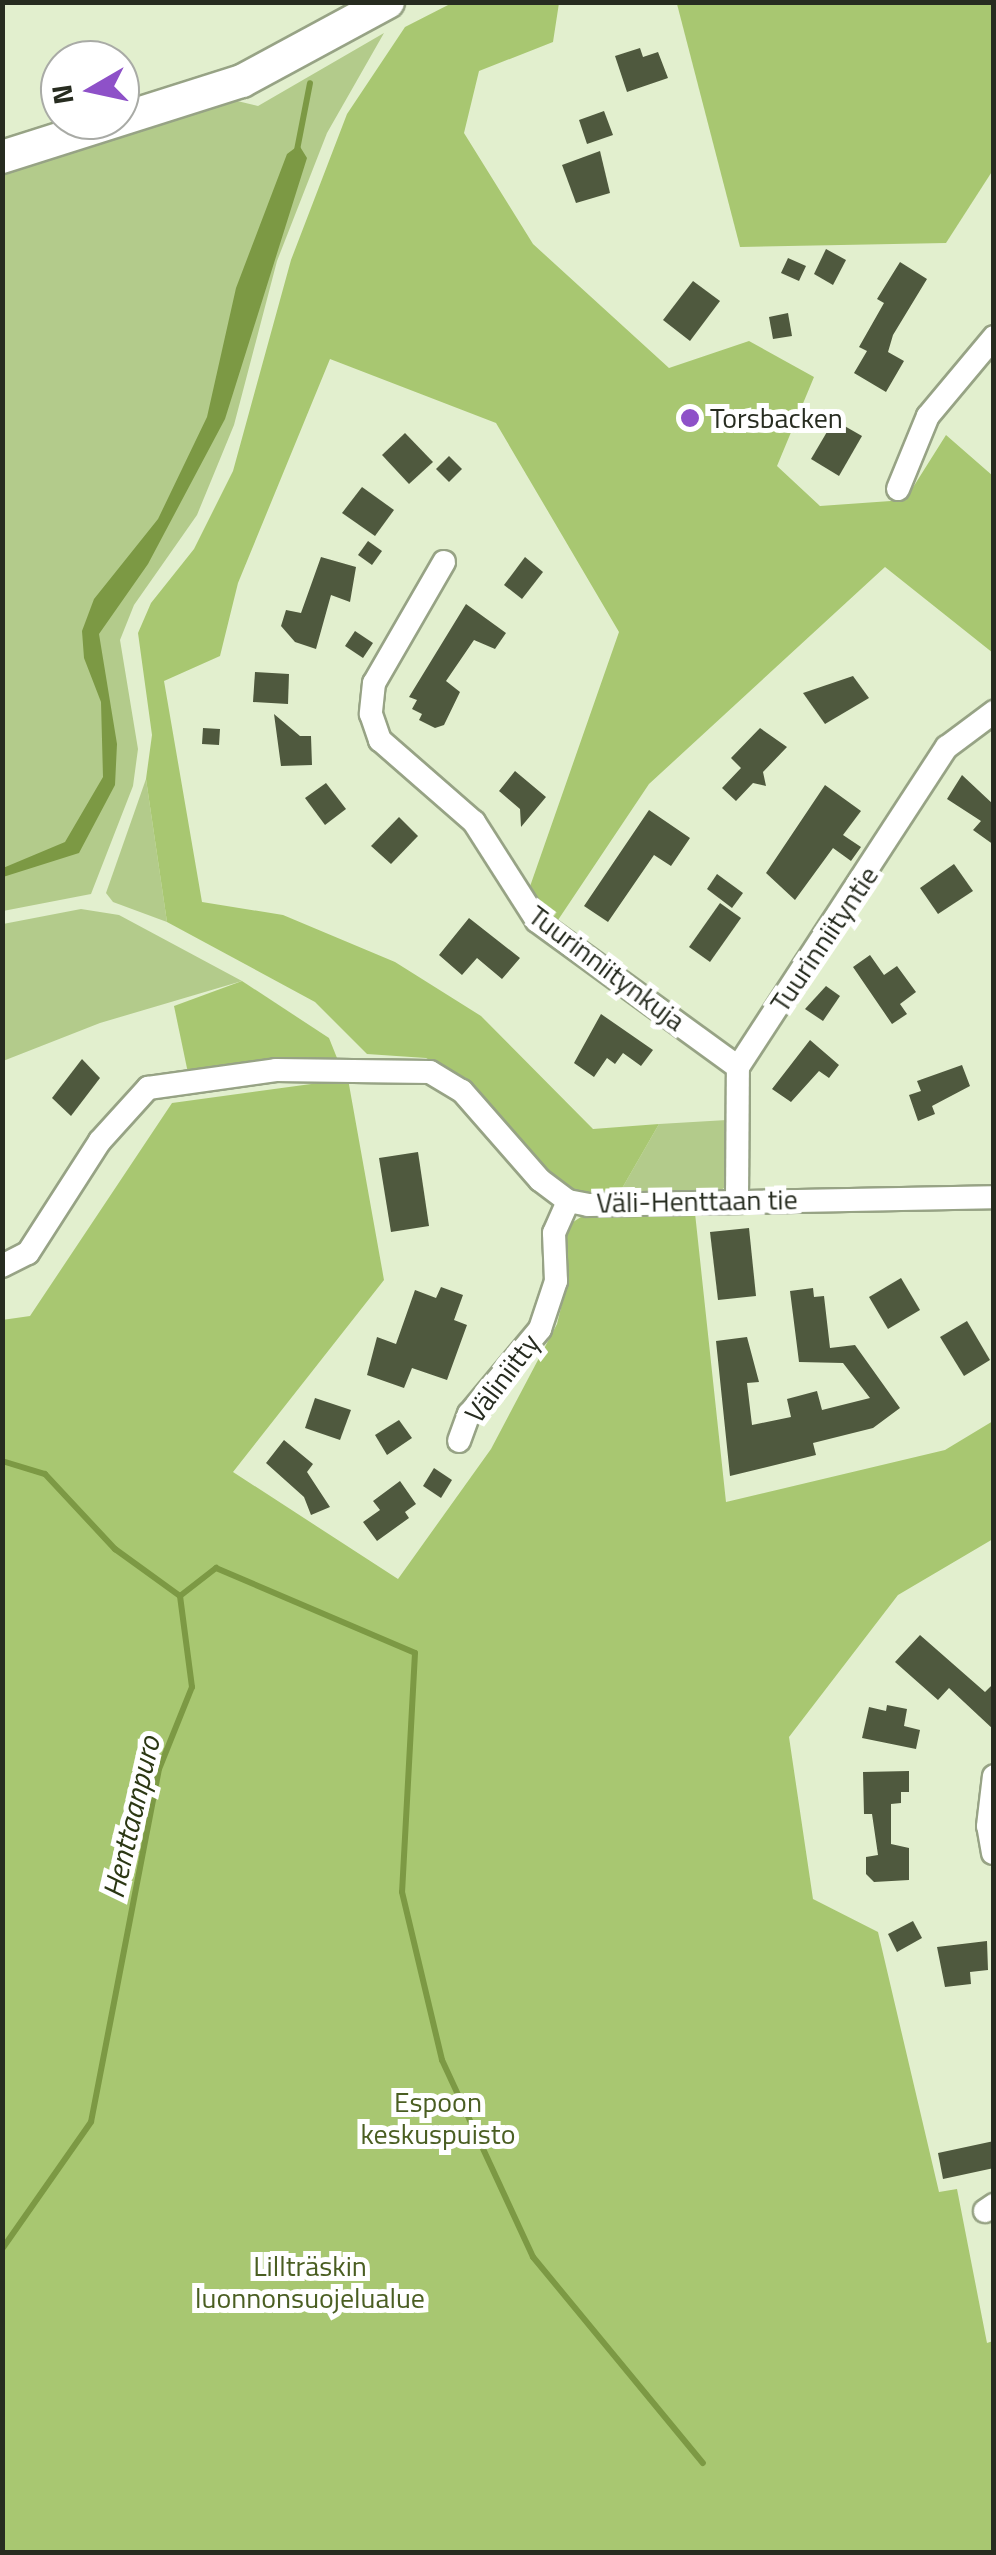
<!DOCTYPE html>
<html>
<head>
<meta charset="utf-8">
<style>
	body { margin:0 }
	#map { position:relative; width:996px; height:2555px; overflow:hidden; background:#e2efce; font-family:"Titillium Web",sans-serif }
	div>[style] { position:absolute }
	.green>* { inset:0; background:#b3cb8b }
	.forest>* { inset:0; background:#a8c771 }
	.water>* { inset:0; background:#7c9944 }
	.stream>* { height:6px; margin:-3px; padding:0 3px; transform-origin:3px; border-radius:3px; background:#7c9944 }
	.building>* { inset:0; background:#4f593e }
	.roads { filter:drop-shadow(2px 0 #97a385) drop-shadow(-2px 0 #97a385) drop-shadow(0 2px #97a385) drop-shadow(0 -2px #97a385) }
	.street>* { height:22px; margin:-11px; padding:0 11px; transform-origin:11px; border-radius:11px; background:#fff }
	.secondary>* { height:32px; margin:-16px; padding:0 16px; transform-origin:16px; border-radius:16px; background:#fff }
	.dots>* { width:28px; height:28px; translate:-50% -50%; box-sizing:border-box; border:5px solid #fff; border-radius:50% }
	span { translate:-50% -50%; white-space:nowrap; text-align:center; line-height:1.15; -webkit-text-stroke:10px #fff; paint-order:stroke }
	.poi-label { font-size:28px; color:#272c20 }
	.left { translate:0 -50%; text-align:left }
	.street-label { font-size:28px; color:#272c20 }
	.park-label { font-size:28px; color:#4a5e22 }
	.water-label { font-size:30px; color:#2b3713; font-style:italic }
	.frame { position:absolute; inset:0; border:5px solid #272c20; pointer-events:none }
	.north { position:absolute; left:40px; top:40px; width:100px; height:100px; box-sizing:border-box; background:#fff; border:2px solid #a9aba6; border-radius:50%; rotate:261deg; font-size:28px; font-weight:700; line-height:40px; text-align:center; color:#272c20 }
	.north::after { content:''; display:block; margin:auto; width:35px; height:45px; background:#8e51c8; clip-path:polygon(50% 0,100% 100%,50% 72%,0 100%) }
</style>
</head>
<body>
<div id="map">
	<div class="green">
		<i style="clip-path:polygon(384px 33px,327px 133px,277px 261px,234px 425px,197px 515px,134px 605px,120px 640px,138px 749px,133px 786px,91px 894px,3px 911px,2px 171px,229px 99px,258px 106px)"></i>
		<i style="clip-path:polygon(146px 779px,167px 922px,113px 902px,106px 893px)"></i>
		<i style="clip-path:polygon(81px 909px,119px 915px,242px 981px,100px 1023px,3px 1061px,3px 924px)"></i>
		<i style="clip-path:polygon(727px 1120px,724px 1188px,715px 1194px,617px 1197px,659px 1124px)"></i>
	</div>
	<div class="forest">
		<i style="clip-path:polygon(452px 3px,559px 3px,553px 42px,479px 71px,464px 133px,533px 244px,669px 368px,749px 341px,814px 377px,777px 466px,820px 506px,905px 500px,946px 435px,993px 476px,993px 653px,885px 567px,649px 784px,558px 920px,527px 895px,619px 632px,496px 423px,330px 359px,238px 583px,220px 656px,164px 681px,202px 902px,283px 915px,395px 962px,481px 1016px,593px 1129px,659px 1124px,617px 1197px,565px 1190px,531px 1159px,473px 1084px,426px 1058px,367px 1054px,315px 1002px,167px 922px,146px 779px,152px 735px,138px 633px,151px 603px,194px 549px,233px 471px,291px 260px,347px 114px,405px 27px)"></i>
		<i style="clip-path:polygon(994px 3px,993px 170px,946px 243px,740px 247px,677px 4px)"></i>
		<i style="clip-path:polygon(242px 981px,329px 1038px,337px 1058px,188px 1073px,174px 1006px)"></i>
		<i style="clip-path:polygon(348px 1079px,384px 1280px,233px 1472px,398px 1579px,491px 1449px,557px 1324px,566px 1287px,567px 1226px,584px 1215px,695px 1213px,726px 1502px,945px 1450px,993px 1421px,993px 1539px,898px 1595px,789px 1737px,813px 1899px,878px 1932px,939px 2192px,957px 2189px,987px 2343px,993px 2341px,993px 2552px,3px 2552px,2px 1320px,30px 1316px,172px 1103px)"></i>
	</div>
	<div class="water">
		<i style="clip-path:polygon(299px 145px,307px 158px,225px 419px,148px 564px,99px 634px,117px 744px,115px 785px,79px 853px,3px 877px,3px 868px,65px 842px,103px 777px,101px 702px,84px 658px,82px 631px,94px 599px,158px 519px,207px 417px,236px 288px,287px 154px)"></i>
	</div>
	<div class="stream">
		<i style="left:297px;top:150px;width:68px;rotate:-79deg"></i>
		<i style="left:2px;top:737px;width:52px;rotate:90deg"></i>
		<i style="left:2px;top:1461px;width:45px;rotate:16.8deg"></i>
		<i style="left:45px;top:1474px;width:103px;rotate:47deg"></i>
		<i style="left:115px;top:1549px;width:80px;rotate:35.9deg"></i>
		<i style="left:180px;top:1596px;width:92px;rotate:82.5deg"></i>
		<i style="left:192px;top:1687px;width:88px;rotate:111.9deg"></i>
		<i style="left:159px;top:1769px;width:359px;rotate:100.9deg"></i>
		<i style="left:91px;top:2122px;width:155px;rotate:125deg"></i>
		<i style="left:180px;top:1596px;width:46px;rotate:-37.9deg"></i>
		<i style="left:216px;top:1568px;width:216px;rotate:23.1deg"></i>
		<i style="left:415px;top:1653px;width:239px;rotate:93.1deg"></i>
		<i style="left:402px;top:1892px;width:173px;rotate:76.6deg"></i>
		<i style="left:442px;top:2060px;width:217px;rotate:65.2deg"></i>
		<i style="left:533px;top:2257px;width:267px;rotate:50.5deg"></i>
	</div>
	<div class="building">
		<i style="clip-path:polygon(640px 48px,643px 57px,658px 52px,668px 78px,627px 92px,615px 56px)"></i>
		<i style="clip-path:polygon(604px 111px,613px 135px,587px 144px,579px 120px)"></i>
		<i style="clip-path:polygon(600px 151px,610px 193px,576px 203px,562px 165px)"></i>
		<i style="clip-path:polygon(826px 249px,846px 260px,833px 285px,814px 274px)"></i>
		<i style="clip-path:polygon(788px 258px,806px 266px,799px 281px,781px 273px)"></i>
		<i style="clip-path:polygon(900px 262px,927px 279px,893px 335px,888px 352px,904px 361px,886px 392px,854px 373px,867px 351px,859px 347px,884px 303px,877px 299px)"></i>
		<i style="clip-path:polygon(693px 281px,720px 301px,690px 341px,663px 320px)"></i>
		<i style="clip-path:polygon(788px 313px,792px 336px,773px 339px,769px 317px)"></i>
		<i style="clip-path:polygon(834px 420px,862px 436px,839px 476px,811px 459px)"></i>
		<i style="clip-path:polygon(405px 433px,433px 462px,409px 484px,382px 455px)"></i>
		<i style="clip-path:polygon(449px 456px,462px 469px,449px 482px,436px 469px)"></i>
		<i style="clip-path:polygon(362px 487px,394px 510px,375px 536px,342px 513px)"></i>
		<i style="clip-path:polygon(368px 541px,382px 551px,372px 565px,358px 555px)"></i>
		<i style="clip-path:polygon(321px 557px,356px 567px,350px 602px,331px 595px,316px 649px,295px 642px,281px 626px,286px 610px,301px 613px)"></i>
		<i style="clip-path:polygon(525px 557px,543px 572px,522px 599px,504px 585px)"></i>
		<i style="clip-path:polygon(466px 604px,506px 633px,495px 649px,474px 640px,446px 681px,460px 692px,444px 725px,435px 728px,419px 720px,422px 714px,412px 709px,417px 700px,409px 697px)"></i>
		<i style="clip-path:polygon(355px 631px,373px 643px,363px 658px,345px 646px)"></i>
		<i style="clip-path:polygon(255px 672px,289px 674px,288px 704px,253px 702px)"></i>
		<i style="clip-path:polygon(853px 676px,869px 698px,825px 724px,803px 693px)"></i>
		<i style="clip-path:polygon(274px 714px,300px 736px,311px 736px,312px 765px,281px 766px)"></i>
		<i style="clip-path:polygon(203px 728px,220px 729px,219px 745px,202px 744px)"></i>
		<i style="clip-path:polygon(760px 728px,787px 747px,763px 772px,766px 786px,753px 783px,736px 801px,722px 788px,741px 768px,731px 758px)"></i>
		<i style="clip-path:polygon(515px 771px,546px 797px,521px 827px,520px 809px,499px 791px)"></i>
		<i style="clip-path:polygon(962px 775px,994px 805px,994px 845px,973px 830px,981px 821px,947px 799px)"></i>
		<i style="clip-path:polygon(326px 783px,346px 809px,325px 825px,305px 798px)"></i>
		<i style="clip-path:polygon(825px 785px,861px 811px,843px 835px,861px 847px,851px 861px,833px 848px,795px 900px,766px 873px)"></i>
		<i style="clip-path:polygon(649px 810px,690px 838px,671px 866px,654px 855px,608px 922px,584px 906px)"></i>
		<i style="clip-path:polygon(399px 817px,418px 836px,391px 864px,371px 846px)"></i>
		<i style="clip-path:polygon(954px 864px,973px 891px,938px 914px,920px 888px)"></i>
		<i style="clip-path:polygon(717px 874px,743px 893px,732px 908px,707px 889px)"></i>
		<i style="clip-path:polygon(720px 903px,741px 918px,710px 962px,689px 947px)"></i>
		<i style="clip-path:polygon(469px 918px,520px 958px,502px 979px,477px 958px,462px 975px,439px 955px)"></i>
		<i style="clip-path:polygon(870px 955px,884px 975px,897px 966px,916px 992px,900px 1004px,907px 1014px,892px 1024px,853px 967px)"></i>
		<i style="clip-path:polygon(826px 986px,840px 996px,823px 1021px,805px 1009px)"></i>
		<i style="clip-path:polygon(601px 1014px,653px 1050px,641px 1066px,623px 1053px,615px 1064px,607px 1058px,594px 1077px,574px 1063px)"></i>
		<i style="clip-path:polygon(810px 1040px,839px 1065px,829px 1078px,819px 1071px,791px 1102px,772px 1089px)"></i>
		<i style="clip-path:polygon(82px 1059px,100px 1078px,71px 1116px,52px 1098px)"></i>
		<i style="clip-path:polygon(962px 1065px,970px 1086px,932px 1106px,935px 1114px,918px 1121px,909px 1095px,921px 1091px,917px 1081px)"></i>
		<i style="clip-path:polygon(418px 1152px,429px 1226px,391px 1232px,379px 1158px)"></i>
		<i style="clip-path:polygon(749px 1228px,756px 1296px,718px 1300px,710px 1232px)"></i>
		<i style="clip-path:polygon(901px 1278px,920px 1310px,888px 1329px,869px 1297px)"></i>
		<i style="clip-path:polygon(441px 1287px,463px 1295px,454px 1320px,467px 1325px,447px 1380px,412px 1368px,404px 1388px,367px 1375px,377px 1337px,396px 1344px,415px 1290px,436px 1298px)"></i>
		<i style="clip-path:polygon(813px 1288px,814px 1297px,824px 1296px,830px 1348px,855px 1345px,900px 1408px,873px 1428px,813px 1443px,816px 1455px,730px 1476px,716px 1341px,747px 1337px,759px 1382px,747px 1383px,752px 1425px,791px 1417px,787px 1399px,817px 1391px,822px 1410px,870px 1398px,843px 1363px,799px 1362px,790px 1291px)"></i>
		<i style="clip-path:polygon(967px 1321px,990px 1360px,964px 1376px,940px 1337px)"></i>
		<i style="clip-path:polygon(315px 1398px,351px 1410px,340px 1440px,305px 1428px)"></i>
		<i style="clip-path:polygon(399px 1420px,412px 1438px,387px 1455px,375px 1435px)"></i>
		<i style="clip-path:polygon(284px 1440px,313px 1464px,307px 1472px,330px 1507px,311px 1515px,304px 1497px,266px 1463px)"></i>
		<i style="clip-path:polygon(434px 1468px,452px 1480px,441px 1498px,423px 1486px)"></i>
		<i style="clip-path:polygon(400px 1481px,416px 1504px,405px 1512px,409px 1518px,377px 1541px,363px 1522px,380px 1510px,373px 1501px)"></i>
		<i style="clip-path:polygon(920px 1635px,985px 1692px,994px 1683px,994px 1730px,949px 1688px,938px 1700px,895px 1662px)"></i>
		<i style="clip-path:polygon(887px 1705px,907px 1709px,904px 1726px,920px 1730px,916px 1749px,862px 1738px,869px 1707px,886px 1711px)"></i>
		<i style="clip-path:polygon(909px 1771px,909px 1792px,901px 1792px,901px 1803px,891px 1804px,891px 1844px,909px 1848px,909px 1880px,874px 1882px,866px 1874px,866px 1857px,878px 1855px,872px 1814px,864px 1814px,863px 1772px)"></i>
		<i style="clip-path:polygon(913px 1921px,922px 1938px,897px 1952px,888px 1934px)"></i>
		<i style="clip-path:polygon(987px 1941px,988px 1970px,970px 1972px,971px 1984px,945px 1987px,937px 1947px)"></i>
		<i style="clip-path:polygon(994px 2141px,994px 2168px,943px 2179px,938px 2153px)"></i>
	</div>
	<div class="roads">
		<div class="street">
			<i style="left:898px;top:489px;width:79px;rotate:-67.7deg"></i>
			<i style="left:928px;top:416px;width:103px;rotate:-50.1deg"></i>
			<i style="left:444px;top:562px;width:140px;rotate:120deg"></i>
			<i style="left:374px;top:683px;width:31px;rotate:96deg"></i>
			<i style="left:371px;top:714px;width:28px;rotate:71deg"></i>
			<i style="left:380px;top:740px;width:125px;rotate:41.1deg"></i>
			<i style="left:474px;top:822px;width:117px;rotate:57.5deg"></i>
			<i style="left:537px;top:921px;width:248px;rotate:36deg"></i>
			<i style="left:737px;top:1199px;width:132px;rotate:-89.6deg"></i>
			<i style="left:738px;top:1067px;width:382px;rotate:-56.9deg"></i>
			<i style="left:947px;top:747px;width:59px;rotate:-36.7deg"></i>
			<i style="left:2px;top:1266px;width:29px;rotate:-27deg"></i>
			<i style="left:28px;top:1253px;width:133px;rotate:-57.3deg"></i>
			<i style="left:100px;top:1141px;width:72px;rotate:-47.8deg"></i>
			<i style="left:148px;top:1088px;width:129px;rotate:-8deg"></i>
			<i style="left:276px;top:1070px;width:154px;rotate:0.7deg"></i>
			<i style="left:430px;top:1072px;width:37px;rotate:31deg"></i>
			<i style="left:462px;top:1091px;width:118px;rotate:48.8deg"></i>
			<i style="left:540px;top:1180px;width:35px;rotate:37deg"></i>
			<i style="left:568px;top:1201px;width:20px;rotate:11deg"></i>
			<i style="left:588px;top:1205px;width:406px;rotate:-1.1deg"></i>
			<i style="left:459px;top:1441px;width:29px;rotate:-70deg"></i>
			<i style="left:469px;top:1414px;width:111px;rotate:-50.1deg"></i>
			<i style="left:540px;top:1329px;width:51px;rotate:-71.6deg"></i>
			<i style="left:556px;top:1281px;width:48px;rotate:-92.4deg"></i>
			<i style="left:554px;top:1233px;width:35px;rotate:-66deg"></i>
			<i style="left:993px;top:1853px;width:27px;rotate:-100deg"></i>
			<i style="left:988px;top:1826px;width:50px;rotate:-83.2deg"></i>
			<i style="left:985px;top:2211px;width:11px;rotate:-34deg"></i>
		</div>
		<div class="secondary">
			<i style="left:2px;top:157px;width:252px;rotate:-17.6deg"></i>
			<i style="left:242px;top:81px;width:166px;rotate:-28.4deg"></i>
		</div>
	</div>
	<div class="dots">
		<i style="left:690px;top:418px;background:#8e51c8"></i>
	</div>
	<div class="poi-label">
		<span class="left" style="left:710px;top:418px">Torsbacken</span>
	</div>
	<div class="street-label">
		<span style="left:824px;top:939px;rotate:-56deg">Tuurinniityntie</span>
		<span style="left:607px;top:968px;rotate:37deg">Tuurinniitynkuja</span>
		<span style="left:697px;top:1201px;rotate:-1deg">Väli-Henttaan tie</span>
		<span style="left:502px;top:1378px;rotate:-53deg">Väliniitty</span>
	</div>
	<div class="park-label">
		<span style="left:438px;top:2118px">Espoon<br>keskuspuisto</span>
		<span style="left:310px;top:2282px">Lillträskin<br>luonnonsuojelualue</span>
	</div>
	<div class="water-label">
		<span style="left:131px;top:1817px;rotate:-77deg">Henttaanpuro</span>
	</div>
	<div class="frame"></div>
	<div class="north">N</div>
</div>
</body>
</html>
